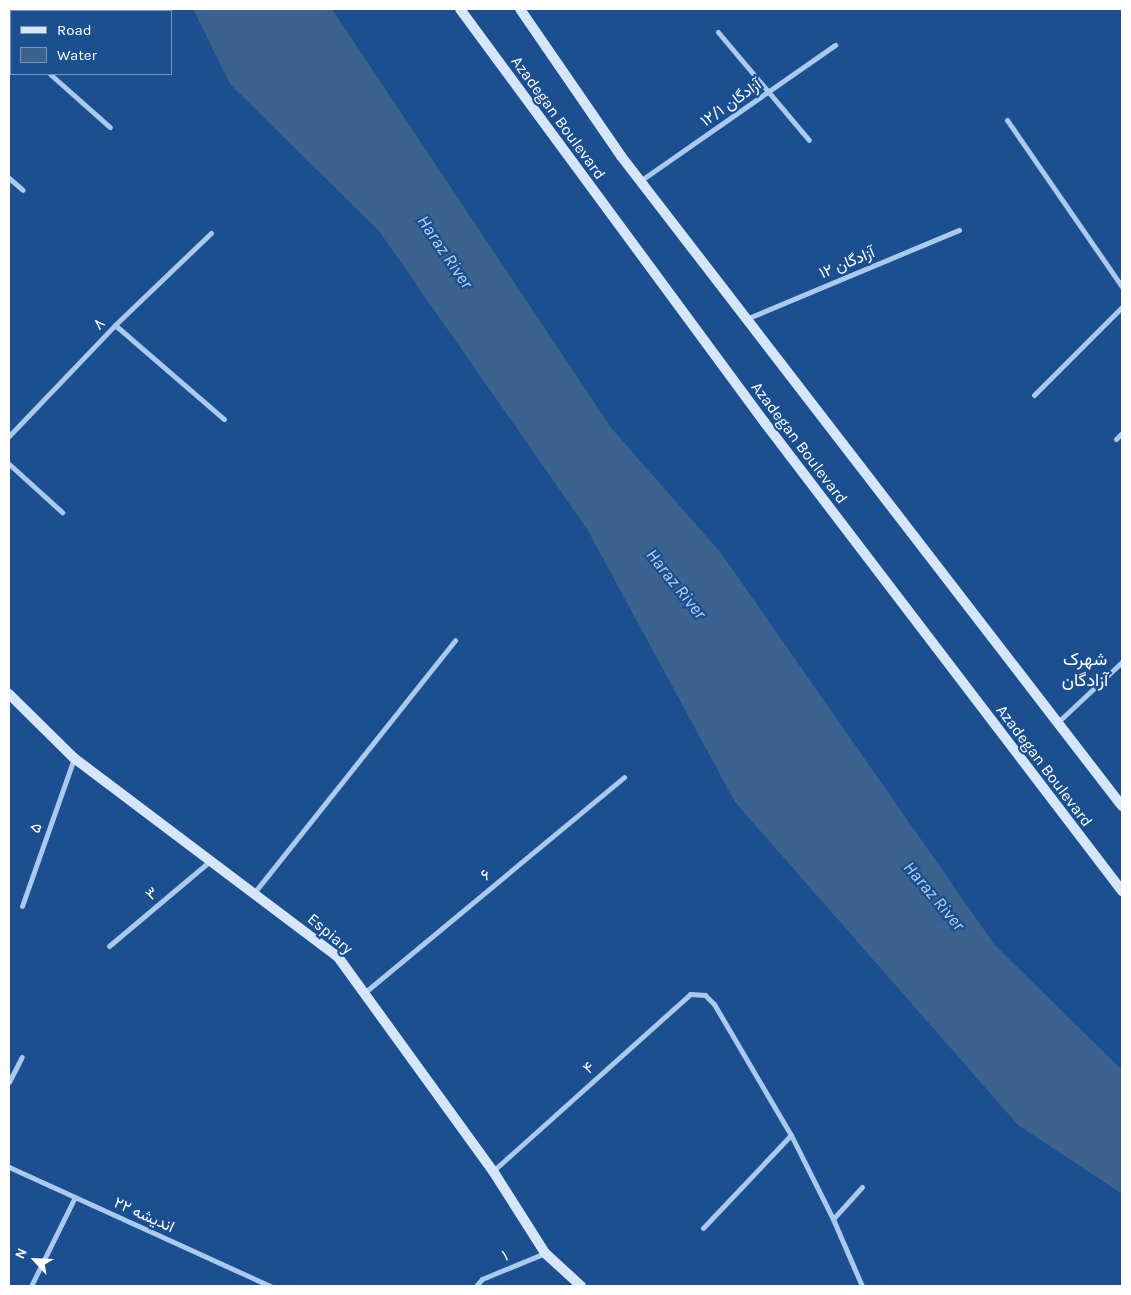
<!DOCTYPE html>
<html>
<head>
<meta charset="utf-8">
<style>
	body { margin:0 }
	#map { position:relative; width:1131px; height:1295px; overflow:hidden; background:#1b4f8f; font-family:Karla,Vazirmatn,sans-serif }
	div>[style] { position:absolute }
	.water>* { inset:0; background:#3c6290 }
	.street>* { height:5px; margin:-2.5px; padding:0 2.5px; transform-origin:2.5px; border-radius:2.5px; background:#a9c9ee }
	.secondary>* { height:10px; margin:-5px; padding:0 5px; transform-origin:5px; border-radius:5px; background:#d6e6fa }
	span { translate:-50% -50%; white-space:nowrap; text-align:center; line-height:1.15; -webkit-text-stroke:4.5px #1b4f8f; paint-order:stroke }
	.street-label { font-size:16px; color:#fff }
	.water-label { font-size:18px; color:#b5d3f5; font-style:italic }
	.neighbourhood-label { font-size:18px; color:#fff }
	.frame { position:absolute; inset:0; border:10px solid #fff; pointer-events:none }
	.legend { position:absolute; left:10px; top:10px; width:162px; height:65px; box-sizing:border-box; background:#1b4f8f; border:1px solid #7695bc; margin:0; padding:6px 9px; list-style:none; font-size:15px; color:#fff }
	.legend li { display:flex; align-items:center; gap:10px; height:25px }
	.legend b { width:25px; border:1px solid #7695bc }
	.north { position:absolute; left:10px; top:1235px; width:50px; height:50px; -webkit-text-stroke:4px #1b4f8f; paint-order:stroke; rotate:295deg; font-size:14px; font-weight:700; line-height:20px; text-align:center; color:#fff }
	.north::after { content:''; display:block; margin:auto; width:18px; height:22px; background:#fff; clip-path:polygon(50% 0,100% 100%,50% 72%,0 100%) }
</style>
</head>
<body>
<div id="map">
	<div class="water">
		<i style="clip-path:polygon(193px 9px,332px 9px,612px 429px,721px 553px,994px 944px,1122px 1070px,1122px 1194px,1018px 1125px,735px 802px,587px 529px,379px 231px,230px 84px)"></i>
	</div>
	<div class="street">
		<i style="left:718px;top:32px;width:141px;rotate:49.9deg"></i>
		<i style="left:9px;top:37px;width:3px;rotate:45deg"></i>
		<i style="left:50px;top:74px;width:80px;rotate:41.5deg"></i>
		<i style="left:1007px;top:120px;width:203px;rotate:55.4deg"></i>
		<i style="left:9px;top:178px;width:18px;rotate:41deg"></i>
		<i style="left:640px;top:181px;width:238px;rotate:-34.9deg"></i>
		<i style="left:746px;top:319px;width:231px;rotate:-22.7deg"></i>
		<i style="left:115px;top:325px;width:144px;rotate:40.8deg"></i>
		<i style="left:1034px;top:395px;width:124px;rotate:-45deg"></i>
		<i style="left:9px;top:436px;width:153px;rotate:-46.3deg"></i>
		<i style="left:115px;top:325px;width:133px;rotate:-43.8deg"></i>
		<i style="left:1116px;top:439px;width:8px;rotate:-45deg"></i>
		<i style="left:9px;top:464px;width:72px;rotate:42.2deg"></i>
		<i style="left:1058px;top:722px;width:88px;rotate:-43.2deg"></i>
		<i style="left:254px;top:893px;width:323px;rotate:-51.5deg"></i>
		<i style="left:22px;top:906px;width:157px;rotate:-70.6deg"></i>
		<i style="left:109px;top:946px;width:132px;rotate:-40.1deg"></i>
		<i style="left:364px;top:993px;width:338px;rotate:-39.7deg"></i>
		<i style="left:9px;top:1082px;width:28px;rotate:-63deg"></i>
		<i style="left:9px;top:1167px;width:287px;rotate:24.5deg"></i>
		<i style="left:493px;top:1171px;width:265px;rotate:-41.9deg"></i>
		<i style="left:690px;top:994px;width:15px;rotate:4deg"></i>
		<i style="left:705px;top:995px;width:13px;rotate:45deg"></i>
		<i style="left:714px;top:1004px;width:152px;rotate:59.6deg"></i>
		<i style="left:791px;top:1135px;width:94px;rotate:63.4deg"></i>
		<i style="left:862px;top:1187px;width:43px;rotate:132.2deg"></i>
		<i style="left:833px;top:1219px;width:73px;rotate:66.6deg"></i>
		<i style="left:703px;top:1228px;width:128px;rotate:-46.6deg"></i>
		<i style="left:31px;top:1286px;width:99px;rotate:-63.7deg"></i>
		<i style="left:476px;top:1286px;width:9px;rotate:-49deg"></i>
		<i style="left:482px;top:1279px;width:68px;rotate:-22.4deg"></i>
	</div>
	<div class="secondary">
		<i style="left:460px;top:9px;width:514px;rotate:53.62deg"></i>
		<i style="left:765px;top:423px;width:589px;rotate:52.66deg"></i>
		<i style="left:520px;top:9px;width:178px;rotate:55.5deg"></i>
		<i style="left:621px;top:156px;width:821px;rotate:52.38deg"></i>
		<i style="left:9px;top:694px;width:91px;rotate:44.6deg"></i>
		<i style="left:74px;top:758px;width:331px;rotate:37deg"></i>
		<i style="left:338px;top:957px;width:264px;rotate:54.1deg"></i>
		<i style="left:493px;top:1171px;width:97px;rotate:57.6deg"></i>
		<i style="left:545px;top:1253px;width:49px;rotate:42.5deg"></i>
	</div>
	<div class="street-label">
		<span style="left:731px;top:103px;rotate:-35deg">آزادگان ۱۲/۱</span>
		<span style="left:558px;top:118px;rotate:54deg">Azadegan Boulevard</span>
		<span style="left:847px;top:263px;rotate:-23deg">آزادگان ۱۲</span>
		<span style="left:99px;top:324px;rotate:-46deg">۸</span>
		<span style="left:799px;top:443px;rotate:53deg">Azadegan Boulevard</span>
		<span style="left:1044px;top:766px;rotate:53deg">Azadegan Boulevard</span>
		<span style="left:36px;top:828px;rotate:-71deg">۵</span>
		<span style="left:486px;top:875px;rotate:-40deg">۶</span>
		<span style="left:152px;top:894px;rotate:-40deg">۳</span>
		<span style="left:330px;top:934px;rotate:40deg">Espiary</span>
		<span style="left:589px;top:1068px;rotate:-42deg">۴</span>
		<span style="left:144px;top:1215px;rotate:24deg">اندیشه ۲۲</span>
		<span style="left:505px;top:1256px;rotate:-23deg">۱</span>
	</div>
	<div class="water-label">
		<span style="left:445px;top:252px;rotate:56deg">Haraz River</span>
		<span style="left:676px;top:584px;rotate:51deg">Haraz River</span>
		<span style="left:934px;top:896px;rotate:50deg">Haraz River</span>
	</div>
	<div class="neighbourhood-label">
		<span style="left:1085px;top:670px">شهرک<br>آزادگان</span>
	</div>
	<div class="frame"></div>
	<ul class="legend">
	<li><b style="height:6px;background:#d6e6fa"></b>Road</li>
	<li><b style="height:14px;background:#3c6290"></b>Water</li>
	</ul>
	<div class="north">N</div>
</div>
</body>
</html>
